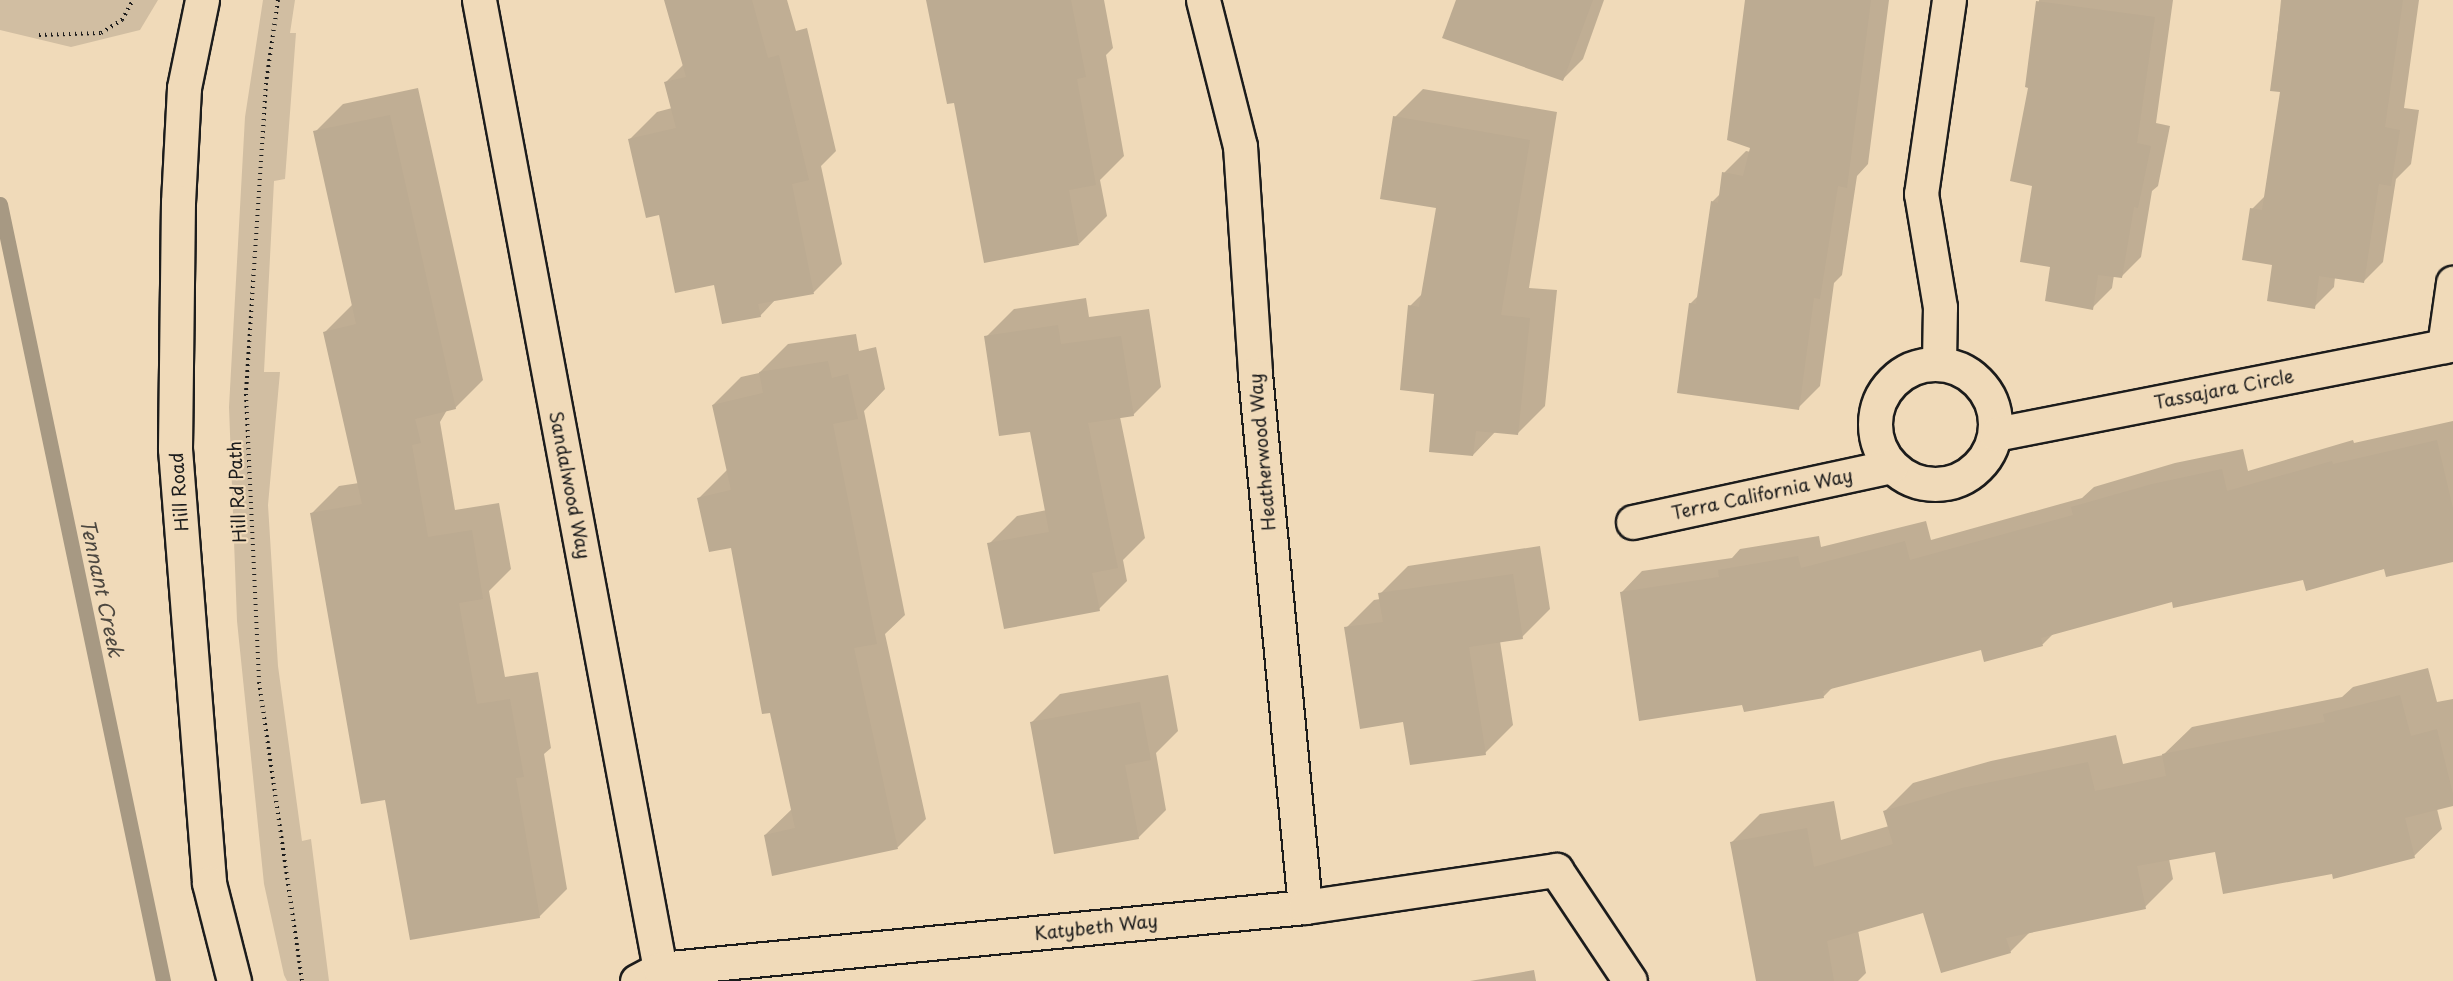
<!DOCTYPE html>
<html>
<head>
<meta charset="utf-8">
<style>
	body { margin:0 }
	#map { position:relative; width:2453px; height:981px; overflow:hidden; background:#f0dab9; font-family:"Playpen Sans",sans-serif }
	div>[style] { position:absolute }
	.green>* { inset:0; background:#d1bea2 }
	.shadow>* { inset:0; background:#0003 }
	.stream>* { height:15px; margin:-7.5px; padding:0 7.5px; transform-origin:7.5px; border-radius:7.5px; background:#a79983 }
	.building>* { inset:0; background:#bcab92 }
	.path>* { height:4px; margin-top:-2px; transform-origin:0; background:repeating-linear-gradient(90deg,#1c1c1c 0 1.5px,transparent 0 6px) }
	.roads { filter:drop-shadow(2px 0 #1c1c1c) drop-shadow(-2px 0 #1c1c1c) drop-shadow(0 2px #1c1c1c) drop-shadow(0 -2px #1c1c1c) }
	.minor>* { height:33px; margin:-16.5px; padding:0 16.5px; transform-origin:16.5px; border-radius:16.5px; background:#f0dab9 }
	.minor>.ring { margin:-16.5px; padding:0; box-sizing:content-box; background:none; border:33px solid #f0dab9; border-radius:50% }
	.major>* { height:33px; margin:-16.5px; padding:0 16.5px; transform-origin:16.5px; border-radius:16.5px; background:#f0dab9 }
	span { translate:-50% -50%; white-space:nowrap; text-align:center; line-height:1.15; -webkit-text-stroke:4.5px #f0dab9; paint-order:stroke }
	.street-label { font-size:18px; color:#1c1c1c }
	.water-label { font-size:20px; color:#4d4840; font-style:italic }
</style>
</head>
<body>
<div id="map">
	<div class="green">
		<i style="clip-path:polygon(0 0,158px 0,140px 30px,71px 47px,0 30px)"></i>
		<i style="clip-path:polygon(263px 0,295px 0,290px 33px,296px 33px,285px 179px,274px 181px,264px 372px,280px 372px,268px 505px,278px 666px,302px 841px,311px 839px,329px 981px,287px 981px,284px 975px,264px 884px,237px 621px,229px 407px,245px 117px)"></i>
	</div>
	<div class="shadow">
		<i style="clip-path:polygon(666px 0,787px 0,796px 31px,807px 28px,836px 151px,821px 166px,842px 264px,814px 292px,776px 299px,760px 316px,715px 283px,660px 213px,629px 140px,657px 112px,672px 108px,666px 82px,684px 64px)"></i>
		<i style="clip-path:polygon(927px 0,1104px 0,1113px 48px,1106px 55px,1124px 156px,1100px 180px,1107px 216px,1079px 244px,955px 101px)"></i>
		<i style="clip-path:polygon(1457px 0,1604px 0,1583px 59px,1563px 79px)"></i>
		<i style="clip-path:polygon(1747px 0,1889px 0,1868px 164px,1857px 176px,1842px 275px,1834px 283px,1820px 386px,1798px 408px,1690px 304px,1698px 296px,1712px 202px,1721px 193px,1724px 173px,1746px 151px,1751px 152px)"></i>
		<i style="clip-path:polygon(2039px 0,2173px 0,2156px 123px,2170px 126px,2158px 186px,2152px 191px,2141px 257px,2121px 277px,2114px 275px,2112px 288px,2092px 308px,2034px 185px,2030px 86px)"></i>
		<i style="clip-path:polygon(2281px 0,2419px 0,2404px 108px,2419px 110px,2411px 164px,2396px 179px,2383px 262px,2363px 282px,2335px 277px,2334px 287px,2314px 307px,2273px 264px,2252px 209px,2266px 195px,2281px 91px,2272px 89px)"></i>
		<i style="clip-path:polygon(418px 88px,483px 380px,455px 408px,447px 410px,440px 422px,455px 510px,499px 503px,511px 569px,489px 591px,505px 677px,538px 672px,551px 748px,544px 754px,567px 889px,539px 917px,387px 799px,311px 514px,339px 486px,359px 483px,325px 332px,353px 304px,315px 132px,343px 104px)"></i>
		<i style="clip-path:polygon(1423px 89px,1557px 112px,1529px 288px,1557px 290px,1545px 406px,1517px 434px,1496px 431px,1473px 455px,1436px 392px,1410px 306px,1423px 293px,1438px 207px,1395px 117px)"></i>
		<i style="clip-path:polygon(1086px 298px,1089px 317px,1149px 309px,1161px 387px,1133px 415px,1120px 417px,1145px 538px,1123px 560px,1127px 581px,1099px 609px,989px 544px,1017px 516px,1047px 510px,1031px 430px,986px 337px,1014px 309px)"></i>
		<i style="clip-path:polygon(856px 334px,859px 351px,876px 347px,885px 389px,864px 411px,905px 615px,885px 634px,926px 819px,898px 847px,765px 835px,793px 808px,732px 546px,699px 498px,728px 469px,713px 405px,741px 377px,759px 373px,788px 344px)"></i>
		<i style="clip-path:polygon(2453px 421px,2453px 561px,2304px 578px,2173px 600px,2054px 633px,2043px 644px,1982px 648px,1834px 686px,1824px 696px,1744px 703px,1621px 593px,1642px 571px,1732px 558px,1740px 549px,1819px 536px,1821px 547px,1926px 521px,1931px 540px,2082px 498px,2094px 487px,2175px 463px,2243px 449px,2248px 471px,2353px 440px,2354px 443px)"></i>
		<i style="clip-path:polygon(1540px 546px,1550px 609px,1522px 637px,1500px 641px,1513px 725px,1485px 753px,1405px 720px,1346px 628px,1374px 600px,1380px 599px,1380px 594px,1408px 566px)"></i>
		<i style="clip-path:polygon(2428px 668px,2437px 702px,2453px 699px,2453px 805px,2437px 809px,2442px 829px,2414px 856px,2333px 872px,2216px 850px,2169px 859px,2173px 879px,2145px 907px,2031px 931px,2010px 952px,1924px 911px,1858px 930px,1866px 973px,1858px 981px,1758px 981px,1732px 842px,1760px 814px,1834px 801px,1841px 840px,1889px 826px,1885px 811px,1913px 783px,1991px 761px,2116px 735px,2123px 764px,2163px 755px,2192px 727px,2342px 697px,2353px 687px)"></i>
		<i style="clip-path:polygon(1168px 675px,1178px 731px,1156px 753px,1166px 810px,1138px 838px,1032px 722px,1060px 694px)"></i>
		<i style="clip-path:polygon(1534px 970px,1536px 981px,1470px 981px)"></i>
	</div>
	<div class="stream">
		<i style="left:0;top:204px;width:794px;rotate:78.15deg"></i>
	</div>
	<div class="building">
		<i style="clip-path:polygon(664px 0,752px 0,768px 58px,779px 55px,809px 180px,792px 184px,814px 294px,758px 304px,761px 317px,722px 324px,714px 285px,675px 293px,659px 215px,646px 218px,628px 139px,676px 128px,664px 82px,686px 77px)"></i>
		<i style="clip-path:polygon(926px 0,1071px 0,1086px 77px,1077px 79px,1096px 185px,1069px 190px,1079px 245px,984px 263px,954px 103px,947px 104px)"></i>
		<i style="clip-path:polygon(1456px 0,1593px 0,1563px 81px,1442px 38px)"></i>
		<i style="clip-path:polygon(1745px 0,1871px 0,1847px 188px,1838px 186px,1820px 299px,1814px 298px,1799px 410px,1677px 393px,1689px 303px,1696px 304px,1711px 201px,1718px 203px,1722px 172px,1743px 176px,1750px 148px,1727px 140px)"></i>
		<i style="clip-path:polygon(2282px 0,2403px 0,2385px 127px,2400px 130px,2391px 186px,2379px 184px,2364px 283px,2319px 276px,2315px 309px,2267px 301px,2272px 265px,2242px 260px,2250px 208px,2262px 210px,2280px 92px,2270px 91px)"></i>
		<i style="clip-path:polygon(2036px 1px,2155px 17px,2137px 143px,2151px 146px,2138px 208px,2134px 207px,2122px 278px,2098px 275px,2093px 310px,2045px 301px,2050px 267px,2020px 262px,2032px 186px,2010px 181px,2028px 88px,2025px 87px)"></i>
		<i style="clip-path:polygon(390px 115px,456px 409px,415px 419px,421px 443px,412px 445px,428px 537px,472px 530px,483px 599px,459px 603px,477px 704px,510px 699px,524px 777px,516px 778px,540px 918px,410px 940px,385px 800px,361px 804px,310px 513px,362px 504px,323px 332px,356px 324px,313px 131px)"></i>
		<i style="clip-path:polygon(1393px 116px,1530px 140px,1501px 315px,1530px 318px,1518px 435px,1476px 431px,1473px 456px,1429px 452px,1434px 394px,1400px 390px,1408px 305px,1419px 307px,1436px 208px,1380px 199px)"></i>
		<i style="clip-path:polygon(1058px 325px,1061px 344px,1121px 336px,1134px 416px,1088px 423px,1118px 568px,1092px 573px,1100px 611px,1004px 629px,987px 543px,1049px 532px,1030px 432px,999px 436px,984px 336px)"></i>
		<i style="clip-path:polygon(828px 361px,832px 378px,848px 374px,858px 419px,833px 424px,877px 644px,854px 648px,898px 849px,772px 876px,764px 835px,795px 828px,770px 713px,762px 714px,731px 548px,709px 552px,697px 498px,731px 490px,712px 405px,763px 393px,759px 372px)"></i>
		<i style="clip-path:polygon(2437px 440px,2453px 508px,2453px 562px,2386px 577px,2384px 569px,2306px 591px,2303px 580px,2173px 608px,2172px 602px,2041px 638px,2043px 646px,1984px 662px,1981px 650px,1823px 691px,1824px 698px,1744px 712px,1742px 705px,1639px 721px,1620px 592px,1719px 577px,1718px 570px,1798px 556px,1801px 568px,1905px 541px,1910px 560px,2073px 515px,2071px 507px,2152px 484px,2222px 469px,2227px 491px,2332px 461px,2333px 464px)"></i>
		<i style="clip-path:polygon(1513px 574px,1523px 639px,1469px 647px,1486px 755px,1410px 765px,1403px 722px,1360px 729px,1344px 627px,1383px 622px,1378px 593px)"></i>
		<i style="clip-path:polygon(2400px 695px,2411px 736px,2437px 729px,2453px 794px,2453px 806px,2405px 818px,2415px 858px,2333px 879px,2332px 874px,2223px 894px,2215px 852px,2137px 866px,2146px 909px,2006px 938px,2011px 953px,1941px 973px,1923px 913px,1827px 941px,1834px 981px,1756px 981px,1730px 842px,1807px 828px,1814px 867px,1893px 844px,1883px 811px,1962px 788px,2088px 762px,2095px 791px,2166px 776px,2162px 754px,2325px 722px,2323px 714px)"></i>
		<i style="clip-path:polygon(1140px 702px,1151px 760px,1125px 765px,1139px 839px,1054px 854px,1030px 722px)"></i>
	</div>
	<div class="path">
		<i style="left:278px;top:0;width:84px;rotate:98.2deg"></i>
		<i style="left:266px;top:83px;width:312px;rotate:93.7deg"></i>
		<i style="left:246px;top:394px;width:288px;rotate:87.4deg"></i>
		<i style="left:259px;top:682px;width:302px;rotate:81.8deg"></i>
		<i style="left:39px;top:35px;width:62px;rotate:-1.8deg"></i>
		<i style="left:101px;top:33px;width:25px;rotate:-32deg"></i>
		<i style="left:122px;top:20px;width:23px;rotate:-61deg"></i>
	</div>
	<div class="roads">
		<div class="minor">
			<i style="left:479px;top:0;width:986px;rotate:79.42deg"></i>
			<i style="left:1203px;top:0;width:151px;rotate:75.8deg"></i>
			<i style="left:1240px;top:146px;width:228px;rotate:86.2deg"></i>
			<i style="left:1255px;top:374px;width:535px;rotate:84.64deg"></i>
			<i style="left:2444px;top:346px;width:64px;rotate:-81.9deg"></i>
			<i style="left:1939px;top:363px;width:56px;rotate:-89deg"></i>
			<i style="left:1940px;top:307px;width:115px;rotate:-99.5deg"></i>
			<i style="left:1921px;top:194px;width:196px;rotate:-81.8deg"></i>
			<i class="ring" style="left:1875px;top:364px;width:87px;height:87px"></i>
			<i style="left:1996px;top:434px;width:466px;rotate:-11.1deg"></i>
			<i style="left:1633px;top:522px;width:264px;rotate:-12.2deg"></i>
			<i style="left:637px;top:981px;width:26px;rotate:-28deg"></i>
			<i style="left:660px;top:969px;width:648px;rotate:-5.49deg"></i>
			<i style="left:1305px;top:907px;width:254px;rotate:-8.4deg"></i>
			<i style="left:1556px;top:870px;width:133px;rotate:56.3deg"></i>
		</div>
		<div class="major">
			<i style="left:202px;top:0;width:90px;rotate:101.6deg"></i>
			<i style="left:184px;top:88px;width:114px;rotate:93deg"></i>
			<i style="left:178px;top:202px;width:247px;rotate:90.7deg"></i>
			<i style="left:175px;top:449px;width:435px;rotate:85.5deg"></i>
			<i style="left:209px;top:883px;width:101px;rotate:75.7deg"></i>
		</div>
	</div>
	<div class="street-label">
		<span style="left:2224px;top:389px;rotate:-11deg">Tassajara Circle</span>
		<span style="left:1262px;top:452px;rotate:-95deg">Heatherwood Way</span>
		<span style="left:570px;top:485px;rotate:79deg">Sandalwood Way</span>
		<span style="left:179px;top:492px;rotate:-94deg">Hill Road</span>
		<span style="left:237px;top:492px;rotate:-93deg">Hill Rd Path</span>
		<span style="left:1762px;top:494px;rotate:-12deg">Terra California Way</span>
		<span style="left:1096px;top:927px;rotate:-6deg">Katybeth Way</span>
	</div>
	<div class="water-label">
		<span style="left:102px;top:588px;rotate:78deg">Tennant Creek</span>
	</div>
</div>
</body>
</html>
